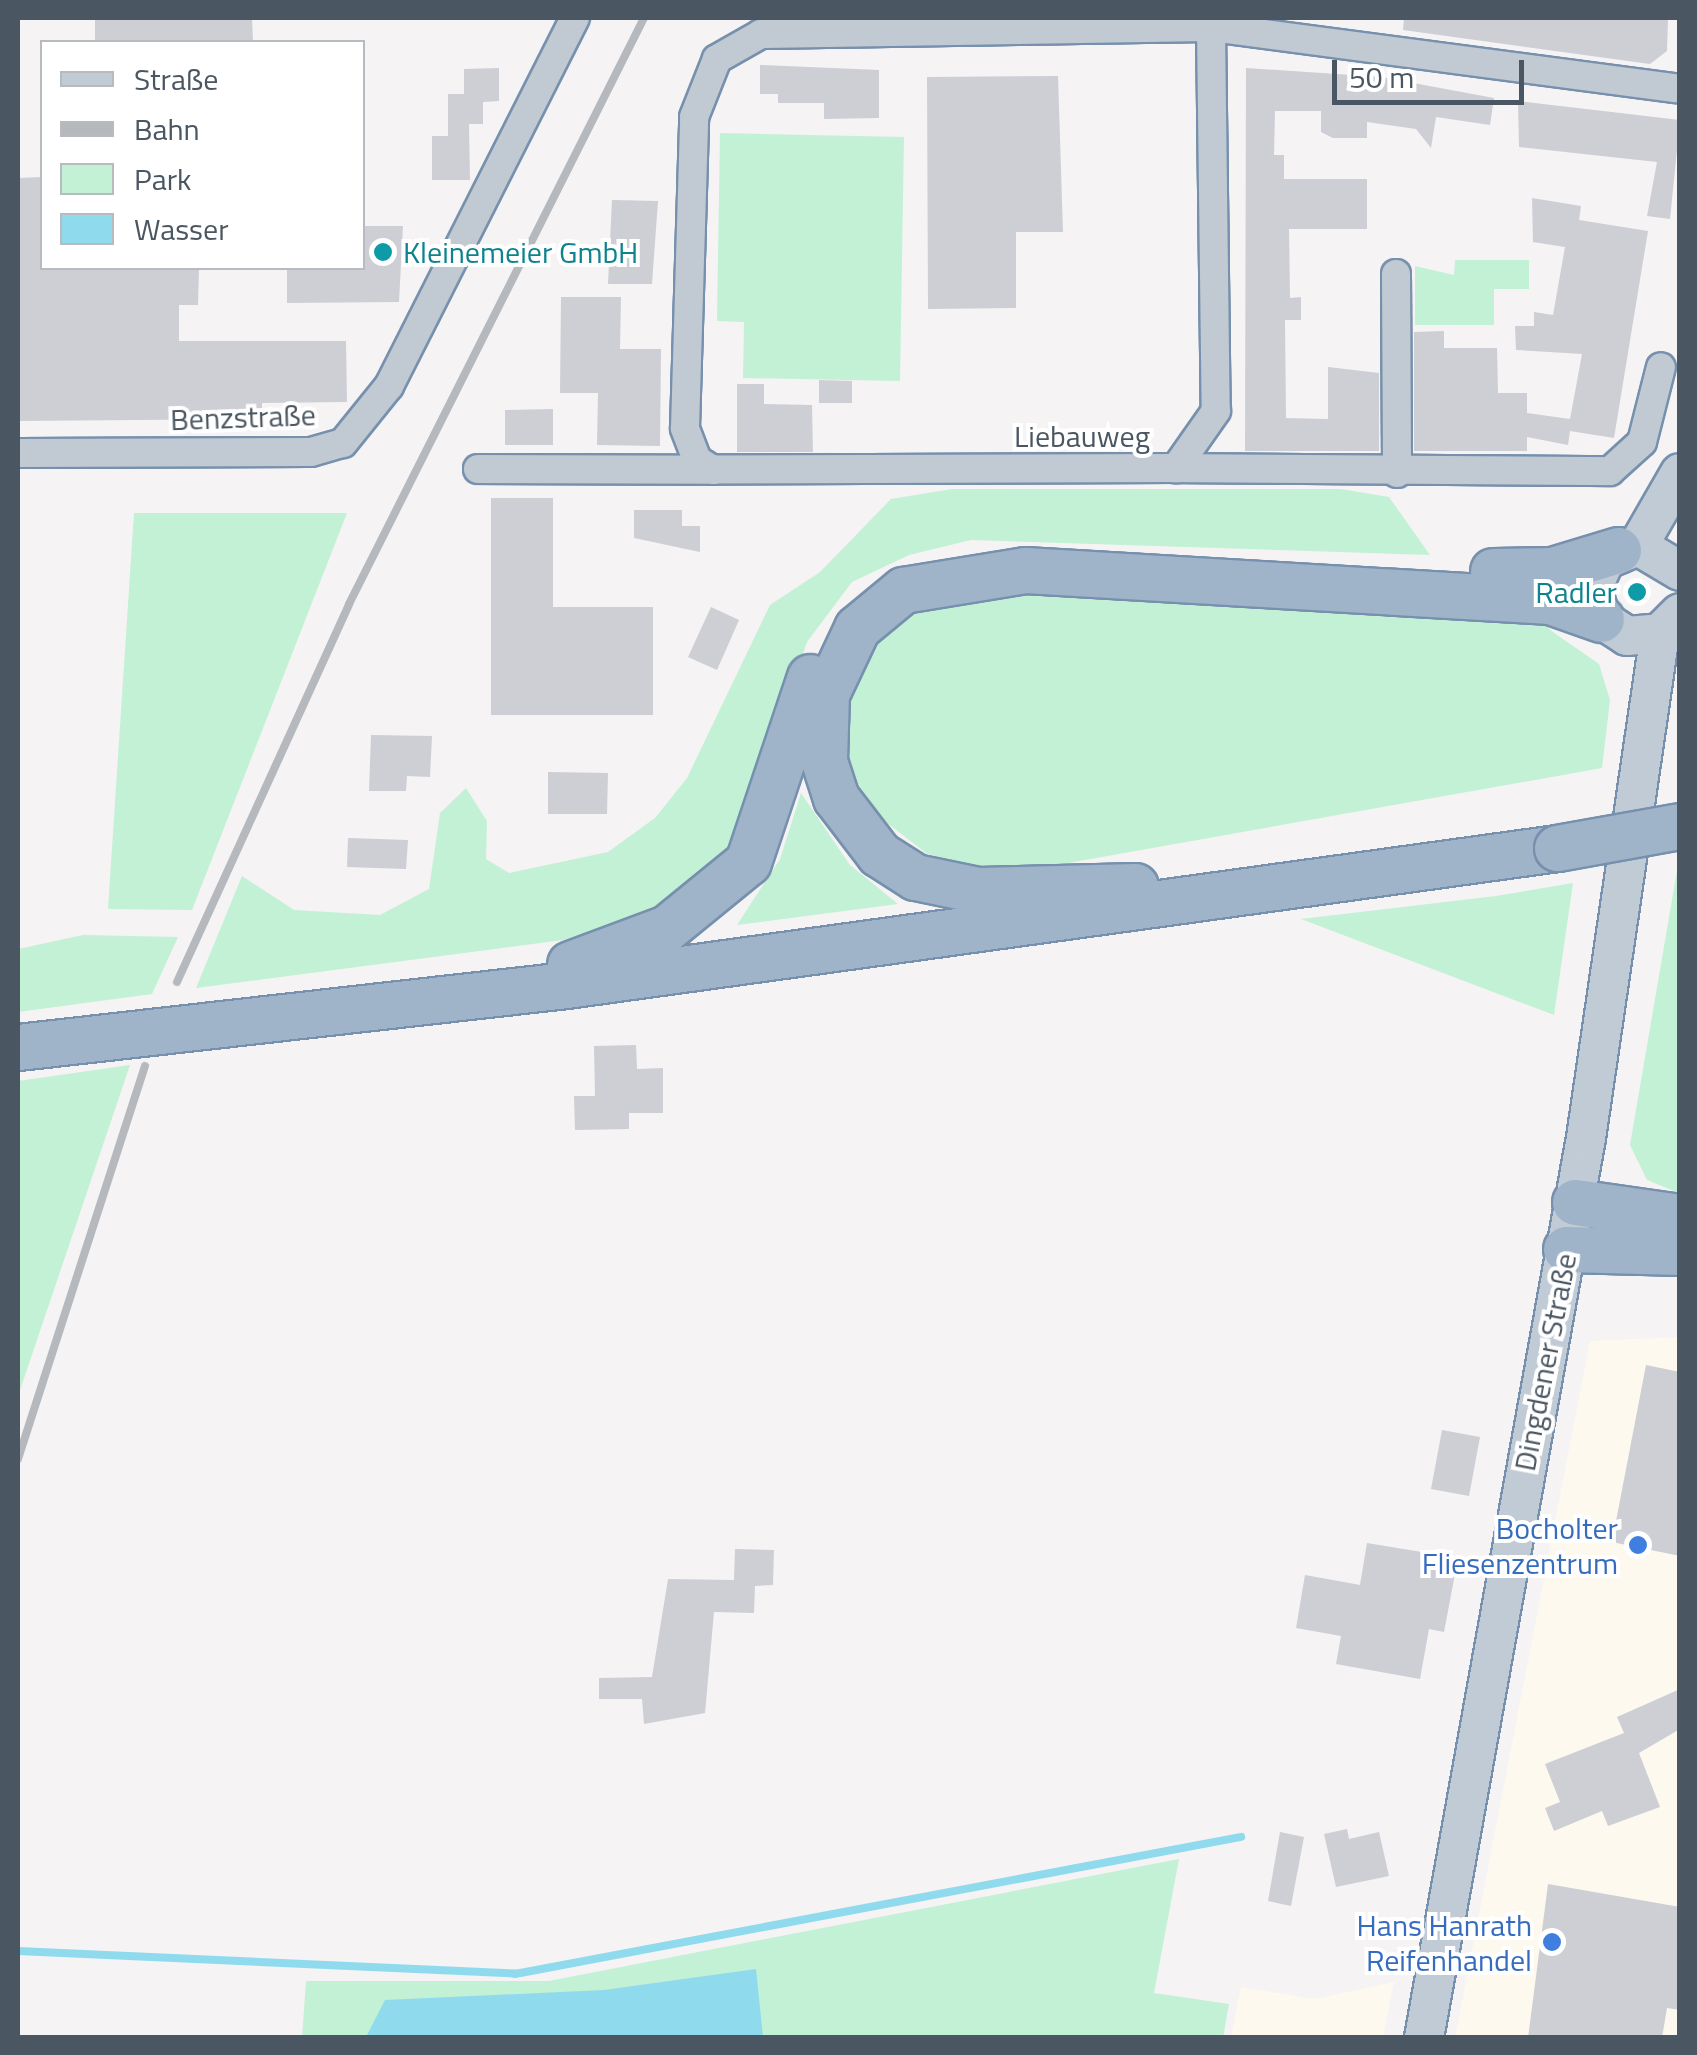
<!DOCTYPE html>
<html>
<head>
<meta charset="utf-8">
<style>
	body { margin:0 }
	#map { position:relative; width:1697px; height:2055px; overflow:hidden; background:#f5f3f3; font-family:"Titillium Web",sans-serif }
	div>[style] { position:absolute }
	.commercial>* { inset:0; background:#fdf9ef }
	.green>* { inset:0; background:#c3f1d5 }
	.water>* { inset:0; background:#90daee }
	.stream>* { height:8px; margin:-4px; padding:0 4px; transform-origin:4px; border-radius:4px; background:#90daee }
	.building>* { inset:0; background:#cdcfd5 }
	.roads { filter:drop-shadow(2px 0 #7690ad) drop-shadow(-2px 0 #7690ad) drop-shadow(0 2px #7690ad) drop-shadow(0 -2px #7690ad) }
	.minor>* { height:28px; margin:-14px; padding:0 14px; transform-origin:14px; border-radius:14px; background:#c1cad2 }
	.secondary>* { height:38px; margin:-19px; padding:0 19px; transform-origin:19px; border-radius:19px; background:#c1cbd6 }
	.trunk>* { height:45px; margin:-22.5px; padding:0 22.5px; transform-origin:22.5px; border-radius:22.5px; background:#9fb4c9 }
	.rail>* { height:8px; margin:-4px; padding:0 4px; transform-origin:4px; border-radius:4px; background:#b5b8bd }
	.bridges { filter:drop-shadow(2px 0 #7690ad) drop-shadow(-2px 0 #7690ad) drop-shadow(0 2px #7690ad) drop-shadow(0 -2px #7690ad) }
	.trunk-bridge>* { height:45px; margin:-22.5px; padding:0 22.5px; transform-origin:22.5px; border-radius:22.5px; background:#9fb4c9 }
	.dots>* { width:28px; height:28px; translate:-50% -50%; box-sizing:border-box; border:5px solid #fff; border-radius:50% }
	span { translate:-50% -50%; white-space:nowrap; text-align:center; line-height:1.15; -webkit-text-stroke:8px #fff; paint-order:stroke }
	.culture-label { font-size:30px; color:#0d838f }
	.left { translate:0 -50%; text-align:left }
	.right { translate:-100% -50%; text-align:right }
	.street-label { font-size:30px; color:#4a5661 }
	.shop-label { font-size:30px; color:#366cbe }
	.frame { position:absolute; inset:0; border:20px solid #4a5661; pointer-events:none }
	.legend { position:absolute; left:40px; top:40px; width:325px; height:230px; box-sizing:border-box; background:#fff; border:2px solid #b7bbc0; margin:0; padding:12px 18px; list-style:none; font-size:30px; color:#4a5661 }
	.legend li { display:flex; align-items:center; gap:20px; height:50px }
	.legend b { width:50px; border:2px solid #b7bbc0 }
	.scale { position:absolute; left:1332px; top:60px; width:192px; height:45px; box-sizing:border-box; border:5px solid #4a5661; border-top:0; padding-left:12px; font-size:30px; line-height:35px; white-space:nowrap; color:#4a5661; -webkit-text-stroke:8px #fff; paint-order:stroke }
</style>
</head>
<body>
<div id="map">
	<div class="commercial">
		<i style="clip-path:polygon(1679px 1337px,1679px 2037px,1455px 2038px,1590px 1341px)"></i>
		<i style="clip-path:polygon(1394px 1982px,1383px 2037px,1231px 2037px,1241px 1987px,1314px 1999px)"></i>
	</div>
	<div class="green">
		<i style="clip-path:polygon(720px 133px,904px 137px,900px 381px,743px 378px,744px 322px,717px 321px)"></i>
		<i style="clip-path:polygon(1455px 260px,1529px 260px,1529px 289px,1494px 289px,1494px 325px,1415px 325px,1415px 266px,1454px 275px)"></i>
		<i style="clip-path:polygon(952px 489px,1341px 489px,1389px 497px,1430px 555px,971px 540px,909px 555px,852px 582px,807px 642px,736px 847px,664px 915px,563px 940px,196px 988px,242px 876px,294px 910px,380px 915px,429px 889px,440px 813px,466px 788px,487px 821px,486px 859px,509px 873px,608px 852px,655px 818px,687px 778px,770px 605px,820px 572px,891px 499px)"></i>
		<i style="clip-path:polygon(134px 513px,347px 513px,192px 910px,108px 909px)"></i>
		<i style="clip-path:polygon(1050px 582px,1538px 608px,1550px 630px,1599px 664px,1610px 700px,1602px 768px,995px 876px,926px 853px,869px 809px,845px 753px,845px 692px,879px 631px,948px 595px)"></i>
		<i style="clip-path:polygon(801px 793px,850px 865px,898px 904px,737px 925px,780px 859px)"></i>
		<i style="clip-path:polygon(1679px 859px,1679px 1193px,1647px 1180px,1630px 1145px)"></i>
		<i style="clip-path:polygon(1573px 883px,1554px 1015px,1301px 919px,1496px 896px)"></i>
		<i style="clip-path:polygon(83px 935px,178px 937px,152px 994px,18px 1012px,18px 949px)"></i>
		<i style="clip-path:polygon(130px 1065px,18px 1396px,18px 1081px)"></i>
		<i style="clip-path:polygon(1179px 1859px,1154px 1993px,1229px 2004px,1223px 2038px,302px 2038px,306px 1981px,549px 1981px)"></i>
	</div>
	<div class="water">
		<i style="clip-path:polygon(756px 1969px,763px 2037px,366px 2037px,385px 2000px,604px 1990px)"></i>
	</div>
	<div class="stream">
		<i style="left:18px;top:1951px;width:498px;rotate:2.6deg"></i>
		<i style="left:515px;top:1974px;width:739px;rotate:-10.69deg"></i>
	</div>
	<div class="building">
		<i style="clip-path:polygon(95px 18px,252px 18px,253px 42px,95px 42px)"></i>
		<i style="clip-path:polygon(1404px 18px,1668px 18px,1667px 51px,1650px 64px,1403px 30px)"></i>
		<i style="clip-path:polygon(760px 65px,879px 70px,879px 118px,824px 119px,824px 103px,778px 103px,778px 94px,760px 94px)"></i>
		<i style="clip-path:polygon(499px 68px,499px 101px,483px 102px,483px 124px,469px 124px,470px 180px,432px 180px,432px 136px,448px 136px,448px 94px,464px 94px,464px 69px)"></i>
		<i style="clip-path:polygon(1246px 68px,1381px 77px,1494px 98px,1490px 125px,1436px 117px,1431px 148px,1416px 129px,1367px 122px,1367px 138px,1333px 138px,1321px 132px,1321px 111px,1275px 111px,1274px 155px,1284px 155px,1284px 179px,1367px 179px,1367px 229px,1289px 229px,1290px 298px,1301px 297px,1301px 320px,1285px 320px,1286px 418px,1328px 419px,1328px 367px,1379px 373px,1379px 451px,1245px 451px)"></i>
		<i style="clip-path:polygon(1058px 76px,1063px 232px,1016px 232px,1016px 308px,928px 309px,927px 77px)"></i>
		<i style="clip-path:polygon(1518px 101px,1680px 120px,1670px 219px,1647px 216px,1657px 162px,1519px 147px)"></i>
		<i style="clip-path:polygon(42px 177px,42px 268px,199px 268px,198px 305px,179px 305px,179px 341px,346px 341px,347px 402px,262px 403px,262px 419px,18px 421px,18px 178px)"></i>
		<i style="clip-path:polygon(1532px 198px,1581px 206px,1579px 220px,1648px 231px,1614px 438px,1570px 431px,1568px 445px,1527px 437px,1527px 451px,1414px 451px,1414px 332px,1444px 331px,1444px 348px,1497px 348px,1498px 393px,1527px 393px,1527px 413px,1570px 419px,1582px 354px,1516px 350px,1515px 326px,1534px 326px,1534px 312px,1553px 315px,1565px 247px,1533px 242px)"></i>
		<i style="clip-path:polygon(612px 200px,658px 201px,652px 284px,608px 284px)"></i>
		<i style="clip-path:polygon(362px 226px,403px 226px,399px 302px,287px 303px,287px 268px,362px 268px)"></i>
		<i style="clip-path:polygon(561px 297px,621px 297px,620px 349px,661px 349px,660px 446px,597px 445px,598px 393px,560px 393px)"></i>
		<i style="clip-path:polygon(819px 380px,852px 381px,852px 403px,819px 403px)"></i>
		<i style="clip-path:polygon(737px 384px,764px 384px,764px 404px,812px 405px,813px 452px,737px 452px)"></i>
		<i style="clip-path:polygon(553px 409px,553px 445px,505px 445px,505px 410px)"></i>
		<i style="clip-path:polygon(491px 498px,553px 498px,553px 607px,653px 607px,653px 715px,491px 715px)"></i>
		<i style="clip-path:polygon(634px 510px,682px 510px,682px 526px,700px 526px,700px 552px,634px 538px)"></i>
		<i style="clip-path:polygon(711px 607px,739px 620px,717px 670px,688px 657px)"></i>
		<i style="clip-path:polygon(371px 735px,432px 736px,430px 777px,407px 776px,406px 791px,369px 791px)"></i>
		<i style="clip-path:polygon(548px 772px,608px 773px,607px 814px,548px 814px)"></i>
		<i style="clip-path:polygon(348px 838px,408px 840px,406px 869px,347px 867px)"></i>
		<i style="clip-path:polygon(636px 1045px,637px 1069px,663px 1068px,663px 1113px,629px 1113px,629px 1129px,575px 1130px,574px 1096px,595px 1096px,594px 1046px)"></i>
		<i style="clip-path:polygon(1646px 1365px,1680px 1372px,1680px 1556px,1612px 1542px)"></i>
		<i style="clip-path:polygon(1442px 1430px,1480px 1437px,1469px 1496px,1431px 1489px)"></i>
		<i style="clip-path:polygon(1367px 1543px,1458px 1558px,1444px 1632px,1429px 1629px,1420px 1679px,1336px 1664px,1341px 1636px,1296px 1628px,1305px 1575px,1360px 1585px)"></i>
		<i style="clip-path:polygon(735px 1549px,774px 1550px,773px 1585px,755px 1586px,754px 1613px,714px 1612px,705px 1713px,644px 1724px,642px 1699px,599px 1699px,599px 1678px,652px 1677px,668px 1579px,734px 1580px)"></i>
		<i style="clip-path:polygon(1680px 1689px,1680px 1729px,1639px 1753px,1660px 1807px,1608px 1826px,1602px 1811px,1554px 1831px,1545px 1808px,1560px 1802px,1545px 1764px,1624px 1733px,1617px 1717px)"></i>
		<i style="clip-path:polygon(1347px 1829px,1349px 1839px,1379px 1832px,1389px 1876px,1336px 1887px,1324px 1834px)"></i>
		<i style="clip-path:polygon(1280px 1832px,1304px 1837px,1291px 1906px,1268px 1901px)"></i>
		<i style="clip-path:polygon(1548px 1884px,1680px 1907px,1680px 2010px,1667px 2008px,1662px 2038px,1528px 2038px)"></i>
	</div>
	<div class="roads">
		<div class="minor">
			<i style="left:1212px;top:18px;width:9px;rotate:96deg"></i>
			<i style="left:1211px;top:27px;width:384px;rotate:89.3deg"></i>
			<i style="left:1216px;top:411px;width:70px;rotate:125.1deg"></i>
			<i style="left:1176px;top:468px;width:463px;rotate:179.8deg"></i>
			<i style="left:713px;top:470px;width:19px;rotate:-148deg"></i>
			<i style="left:697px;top:460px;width:34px;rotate:-111deg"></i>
			<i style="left:685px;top:428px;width:311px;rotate:-88.3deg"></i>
			<i style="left:694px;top:117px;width:62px;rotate:-68.4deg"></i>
			<i style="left:717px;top:59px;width:51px;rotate:-29.6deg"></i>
			<i style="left:761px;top:34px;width:450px;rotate:-0.9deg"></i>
			<i style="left:1211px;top:27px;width:469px;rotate:7.5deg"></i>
			<i style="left:1396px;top:274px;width:199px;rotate:89.7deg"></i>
			<i style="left:18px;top:453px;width:293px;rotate:-0.2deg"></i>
			<i style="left:311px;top:452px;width:33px;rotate:-16deg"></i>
			<i style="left:343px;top:443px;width:73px;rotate:-51.1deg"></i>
			<i style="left:389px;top:386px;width:412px;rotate:-63.2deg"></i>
			<i style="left:1176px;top:468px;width:434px;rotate:0.4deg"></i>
			<i style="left:1610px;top:471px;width:43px;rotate:-42.2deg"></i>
			<i style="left:1642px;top:442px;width:77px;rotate:-75.8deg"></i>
			<i style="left:478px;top:469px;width:235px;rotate:0.2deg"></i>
		</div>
		<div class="secondary">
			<i style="left:1638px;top:546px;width:84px;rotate:-60.1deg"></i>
			<i style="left:1680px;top:571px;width:49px;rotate:-149.2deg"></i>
			<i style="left:1638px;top:546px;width:36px;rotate:157deg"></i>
			<i style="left:1605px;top:560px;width:32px;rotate:114deg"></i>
			<i style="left:1592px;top:589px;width:31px;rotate:73deg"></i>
			<i style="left:1601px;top:619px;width:31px;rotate:33deg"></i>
			<i style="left:1627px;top:636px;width:33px;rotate:-5deg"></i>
			<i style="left:1660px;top:633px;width:28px;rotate:-45deg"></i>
			<i style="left:1424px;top:2038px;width:914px;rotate:-79.8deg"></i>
			<i style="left:1586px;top:1138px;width:510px;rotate:-81.66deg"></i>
		</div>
		<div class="trunk">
			<i style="left:1493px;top:571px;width:59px;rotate:-1deg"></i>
			<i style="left:1552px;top:570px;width:69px;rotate:-16.9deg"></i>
			<i style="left:1135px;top:886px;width:157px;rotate:178.5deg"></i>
			<i style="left:978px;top:890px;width:64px;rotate:-168.3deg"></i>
			<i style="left:915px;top:877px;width:43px;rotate:-147.4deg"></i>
			<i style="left:879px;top:854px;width:71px;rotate:-127.5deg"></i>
			<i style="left:836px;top:798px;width:39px;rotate:-108deg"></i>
			<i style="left:824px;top:761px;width:67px;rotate:-88.3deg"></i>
			<i style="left:826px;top:694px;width:73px;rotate:-64.8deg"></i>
			<i style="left:857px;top:628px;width:60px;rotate:-39.6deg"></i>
			<i style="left:903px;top:590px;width:124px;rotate:-9.3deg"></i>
			<i style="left:1025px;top:570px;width:526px;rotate:3.38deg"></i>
			<i style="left:1550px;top:601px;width:54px;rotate:19.4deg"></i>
			<i style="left:570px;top:964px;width:103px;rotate:-20.4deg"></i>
			<i style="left:667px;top:928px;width:104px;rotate:-39.2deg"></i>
			<i style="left:748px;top:862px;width:195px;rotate:-71.5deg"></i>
			<i style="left:18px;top:1047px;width:551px;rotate:-6.45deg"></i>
			<i style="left:566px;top:985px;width:1000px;rotate:-7.87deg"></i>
			<i style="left:1575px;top:1202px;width:106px;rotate:8.1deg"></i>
			<i style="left:1566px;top:1249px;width:114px;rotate:1.5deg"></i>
		</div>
	</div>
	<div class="rail">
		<i style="left:177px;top:982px;width:415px;rotate:-65.5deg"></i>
		<i style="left:349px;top:604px;width:656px;rotate:-63.28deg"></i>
		<i style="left:18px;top:1459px;width:413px;rotate:-72.1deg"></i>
	</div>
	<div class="bridges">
		<div class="trunk-bridge">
			<i style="left:1557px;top:848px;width:124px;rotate:-10.2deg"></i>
		</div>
	</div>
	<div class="dots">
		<i style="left:383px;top:252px;background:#0f9aa8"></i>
		<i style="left:1637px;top:592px;background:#0f9aa8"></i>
		<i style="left:1638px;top:1545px;background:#3f7fe0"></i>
		<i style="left:1552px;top:1942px;background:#3f7fe0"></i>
	</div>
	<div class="culture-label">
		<span class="left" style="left:403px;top:252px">Kleinemeier GmbH</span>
		<span class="right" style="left:1617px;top:592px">Radler</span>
	</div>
	<div class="street-label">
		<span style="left:243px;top:417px;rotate:-2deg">Benzstraße</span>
		<span style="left:1082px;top:436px">Liebauweg</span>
		<span style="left:1545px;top:1362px;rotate:-79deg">Dingdener Straße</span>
	</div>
	<div class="shop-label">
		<span class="right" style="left:1618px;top:1545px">Bocholter<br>Fliesenzentrum</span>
		<span class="right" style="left:1532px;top:1942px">Hans Hanrath<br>Reifenhandel</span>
	</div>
	<div class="frame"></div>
	<ul class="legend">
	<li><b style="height:12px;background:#c1cbd6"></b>Straße</li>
	<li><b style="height:12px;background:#b5b8bd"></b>Bahn</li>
	<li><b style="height:28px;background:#c3f1d5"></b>Park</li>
	<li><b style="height:28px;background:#90daee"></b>Wasser</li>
	</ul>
	<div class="scale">50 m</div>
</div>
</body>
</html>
